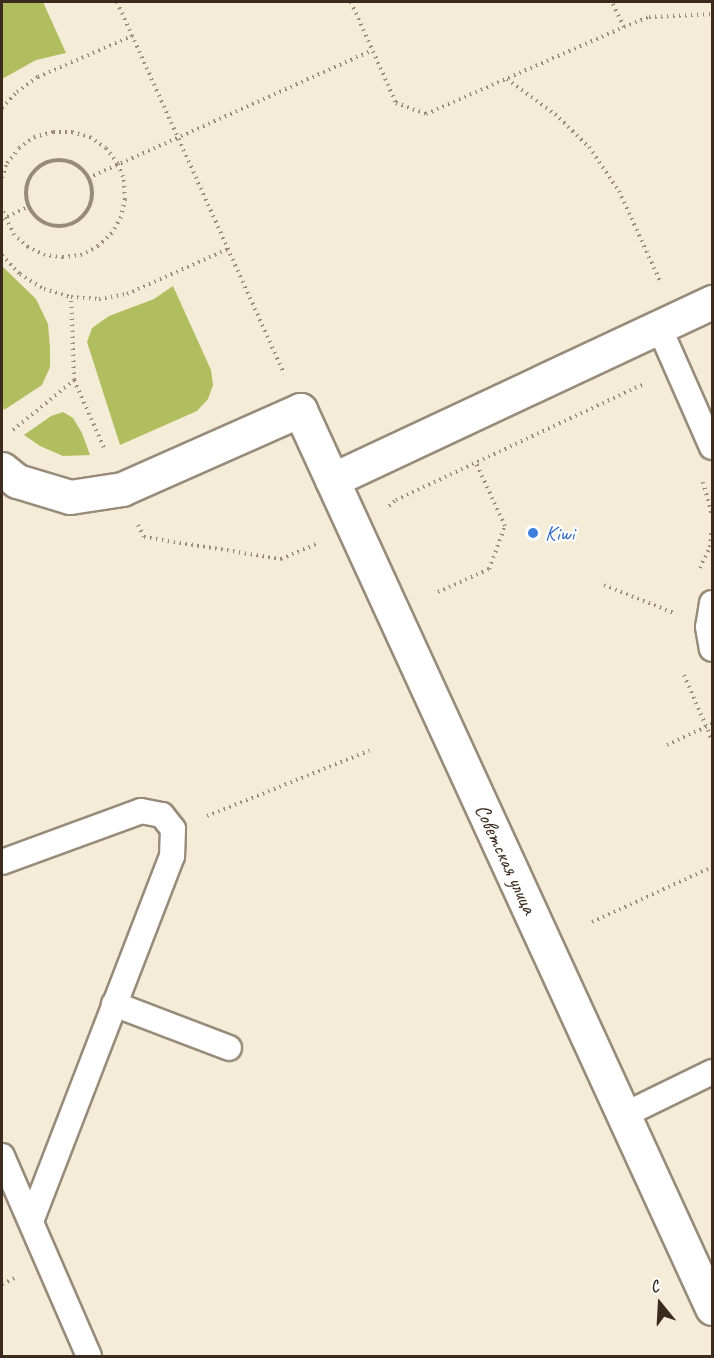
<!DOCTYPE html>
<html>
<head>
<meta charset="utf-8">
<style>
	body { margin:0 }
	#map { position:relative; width:714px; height:1358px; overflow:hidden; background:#f4ecd7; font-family:Caveat,sans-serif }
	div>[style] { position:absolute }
	.green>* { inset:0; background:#b1be5f }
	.path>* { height:4px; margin-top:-2px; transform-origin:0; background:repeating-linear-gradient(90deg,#988b7a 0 1.5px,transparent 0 6px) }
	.path>.ring { margin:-2px; padding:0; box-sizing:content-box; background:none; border:4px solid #988b7a; border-radius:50% }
	.roads { filter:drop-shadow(2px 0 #988b7a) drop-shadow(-2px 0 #988b7a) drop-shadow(0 2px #988b7a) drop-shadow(0 -2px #988b7a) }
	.service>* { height:24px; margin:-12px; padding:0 12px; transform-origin:12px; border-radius:12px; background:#fff }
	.minor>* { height:33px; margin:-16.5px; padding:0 16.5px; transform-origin:16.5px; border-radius:16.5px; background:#fff }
	.dots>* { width:16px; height:16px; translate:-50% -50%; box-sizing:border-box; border:3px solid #fff; border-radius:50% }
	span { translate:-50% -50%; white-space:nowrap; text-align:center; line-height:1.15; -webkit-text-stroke:4.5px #fff; paint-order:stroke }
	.shop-label { font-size:21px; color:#366cbe }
	.left { translate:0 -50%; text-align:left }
	.street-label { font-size:21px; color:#3b2a1e }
	.frame { position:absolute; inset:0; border:3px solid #3b2a1e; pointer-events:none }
	.north { position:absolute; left:630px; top:1274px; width:60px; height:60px; -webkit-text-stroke:4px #fff; paint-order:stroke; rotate:342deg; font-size:16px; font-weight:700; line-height:24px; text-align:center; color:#3b2a1e }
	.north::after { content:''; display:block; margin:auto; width:21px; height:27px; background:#3b2a1e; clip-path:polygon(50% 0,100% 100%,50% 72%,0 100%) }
</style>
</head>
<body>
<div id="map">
	<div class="green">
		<i style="clip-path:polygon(2px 2px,43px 2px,66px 53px,36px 60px,2px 79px)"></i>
		<i style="clip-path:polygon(2px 266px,36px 299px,48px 324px,50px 348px,50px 367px,42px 385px,4px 410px,2px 404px)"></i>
		<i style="clip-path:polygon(173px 286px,211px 370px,213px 385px,208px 399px,197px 411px,120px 445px,87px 342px,92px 328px,109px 316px,154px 299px)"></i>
		<i style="clip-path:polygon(63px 412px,73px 418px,82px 433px,90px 455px,63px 456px,40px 446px,24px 435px,51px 416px)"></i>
	</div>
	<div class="path">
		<i style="left:117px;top:2px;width:408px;rotate:65.8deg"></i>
		<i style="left:351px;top:2px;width:111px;rotate:66deg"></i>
		<i style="left:396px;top:103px;width:32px;rotate:20deg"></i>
		<i style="left:426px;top:114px;width:216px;rotate:-23.7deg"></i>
		<i style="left:624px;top:27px;width:28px;rotate:-116deg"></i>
		<i style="left:624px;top:27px;width:27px;rotate:-22deg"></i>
		<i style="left:649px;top:17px;width:63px;rotate:-2.7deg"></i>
		<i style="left:507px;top:79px;width:59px;rotate:36.1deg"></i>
		<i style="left:555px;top:114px;width:47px;rotate:44.1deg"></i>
		<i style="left:589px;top:147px;width:53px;rotate:55.7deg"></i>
		<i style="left:619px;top:191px;width:99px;rotate:65.5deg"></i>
		<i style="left:2px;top:108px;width:22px;rotate:-47deg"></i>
		<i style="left:17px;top:92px;width:26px;rotate:-36deg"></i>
		<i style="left:38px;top:77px;width:103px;rotate:-23.6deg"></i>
		<i class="ring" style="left:26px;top:160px;width:62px;height:62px"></i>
		<i style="left:2px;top:178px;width:16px;rotate:-72deg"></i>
		<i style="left:7px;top:163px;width:19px;rotate:-51deg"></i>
		<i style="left:19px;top:148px;width:19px;rotate:-36deg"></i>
		<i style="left:34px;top:137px;width:20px;rotate:-15deg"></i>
		<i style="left:53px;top:132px;width:19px"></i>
		<i style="left:72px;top:132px;width:19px;rotate:16deg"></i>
		<i style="left:90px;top:137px;width:19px;rotate:35deg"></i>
		<i style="left:106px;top:148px;width:20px;rotate:53deg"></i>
		<i style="left:118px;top:164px;width:17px;rotate:69deg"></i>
		<i style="left:124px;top:180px;width:19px;rotate:87deg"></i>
		<i style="left:125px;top:199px;width:18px;rotate:103deg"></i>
		<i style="left:121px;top:217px;width:18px;rotate:119deg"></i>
		<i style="left:112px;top:233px;width:19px;rotate:137deg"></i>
		<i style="left:98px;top:246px;width:18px;rotate:151deg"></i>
		<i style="left:82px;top:255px;width:19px;rotate:174deg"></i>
		<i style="left:63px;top:257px;width:18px;rotate:-174deg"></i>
		<i style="left:45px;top:255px;width:19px;rotate:-155deg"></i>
		<i style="left:28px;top:247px;width:18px;rotate:-139deg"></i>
		<i style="left:14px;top:235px;width:29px;rotate:-115deg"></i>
		<i style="left:88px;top:178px;width:312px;rotate:-24.2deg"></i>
		<i style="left:2px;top:219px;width:29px;rotate:-25deg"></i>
		<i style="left:2px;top:255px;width:26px;rotate:47deg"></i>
		<i style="left:20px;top:274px;width:28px;rotate:32deg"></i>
		<i style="left:44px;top:289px;width:28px;rotate:17deg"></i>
		<i style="left:71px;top:297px;width:28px;rotate:4deg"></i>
		<i style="left:99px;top:299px;width:28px;rotate:-10deg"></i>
		<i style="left:127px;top:294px;width:111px;rotate:-24deg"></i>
		<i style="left:74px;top:380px;width:77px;rotate:66.1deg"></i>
		<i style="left:13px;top:430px;width:79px;rotate:-39.3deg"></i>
		<i style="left:74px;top:380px;width:83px;rotate:-92.1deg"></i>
		<i style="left:703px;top:482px;width:34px;rotate:75deg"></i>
		<i style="left:389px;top:506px;width:9px;rotate:-41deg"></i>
		<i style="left:396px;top:500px;width:274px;rotate:-25.1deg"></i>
		<i style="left:138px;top:525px;width:13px;rotate:63deg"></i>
		<i style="left:144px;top:537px;width:139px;rotate:9.1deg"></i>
		<i style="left:281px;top:559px;width:38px;rotate:-23deg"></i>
		<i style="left:700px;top:568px;width:23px;rotate:-65deg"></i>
		<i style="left:710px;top:547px;width:18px;rotate:-84deg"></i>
		<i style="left:604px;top:585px;width:75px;rotate:21.8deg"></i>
		<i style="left:438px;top:592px;width:56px;rotate:-24.3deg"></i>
		<i style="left:489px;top:569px;width:46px;rotate:-69.6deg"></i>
		<i style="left:505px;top:526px;width:69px;rotate:-114.7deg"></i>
		<i style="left:684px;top:675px;width:71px;rotate:66.7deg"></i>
		<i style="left:667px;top:745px;width:50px;rotate:-25deg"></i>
		<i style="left:207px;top:816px;width:175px;rotate:-21.9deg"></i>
		<i style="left:592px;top:922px;width:132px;rotate:-24.6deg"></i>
		<i style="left:2px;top:1284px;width:14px;rotate:-25deg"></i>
	</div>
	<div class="roads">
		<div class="service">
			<i style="left:659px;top:327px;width:131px;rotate:66.2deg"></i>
			<i style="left:712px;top:603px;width:24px;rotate:99deg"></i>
			<i style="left:708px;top:627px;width:22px;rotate:80deg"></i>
			<i style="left:2px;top:862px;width:148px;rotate:-20.1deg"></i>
			<i style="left:141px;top:811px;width:21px;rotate:11deg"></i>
			<i style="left:162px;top:815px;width:18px;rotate:52deg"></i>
			<i style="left:173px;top:829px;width:27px;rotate:92deg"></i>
			<i style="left:172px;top:856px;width:391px;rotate:111.1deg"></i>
			<i style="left:114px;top:1004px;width:123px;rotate:20.9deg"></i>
			<i style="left:624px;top:1115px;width:98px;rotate:-26deg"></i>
			<i style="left:2px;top:1156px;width:218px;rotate:66.5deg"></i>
		</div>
		<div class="minor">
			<i style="left:2px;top:469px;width:19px;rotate:39deg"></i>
			<i style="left:17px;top:481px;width:55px;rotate:16.8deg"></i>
			<i style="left:70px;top:497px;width:53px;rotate:-8.7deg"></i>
			<i style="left:122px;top:489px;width:195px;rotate:-23.9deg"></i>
			<i style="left:300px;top:410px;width:988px;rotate:65.35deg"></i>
			<i style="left:332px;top:480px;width:420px;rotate:-25.1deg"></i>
		</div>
	</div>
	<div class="dots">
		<i style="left:533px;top:533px;background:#3f7fe0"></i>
	</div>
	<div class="shop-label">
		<span class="left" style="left:545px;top:533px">Kiwi</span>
	</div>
	<div class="street-label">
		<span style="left:506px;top:859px;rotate:65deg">Советская улица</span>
	</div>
	<div class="frame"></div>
	<div class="north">С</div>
</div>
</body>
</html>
